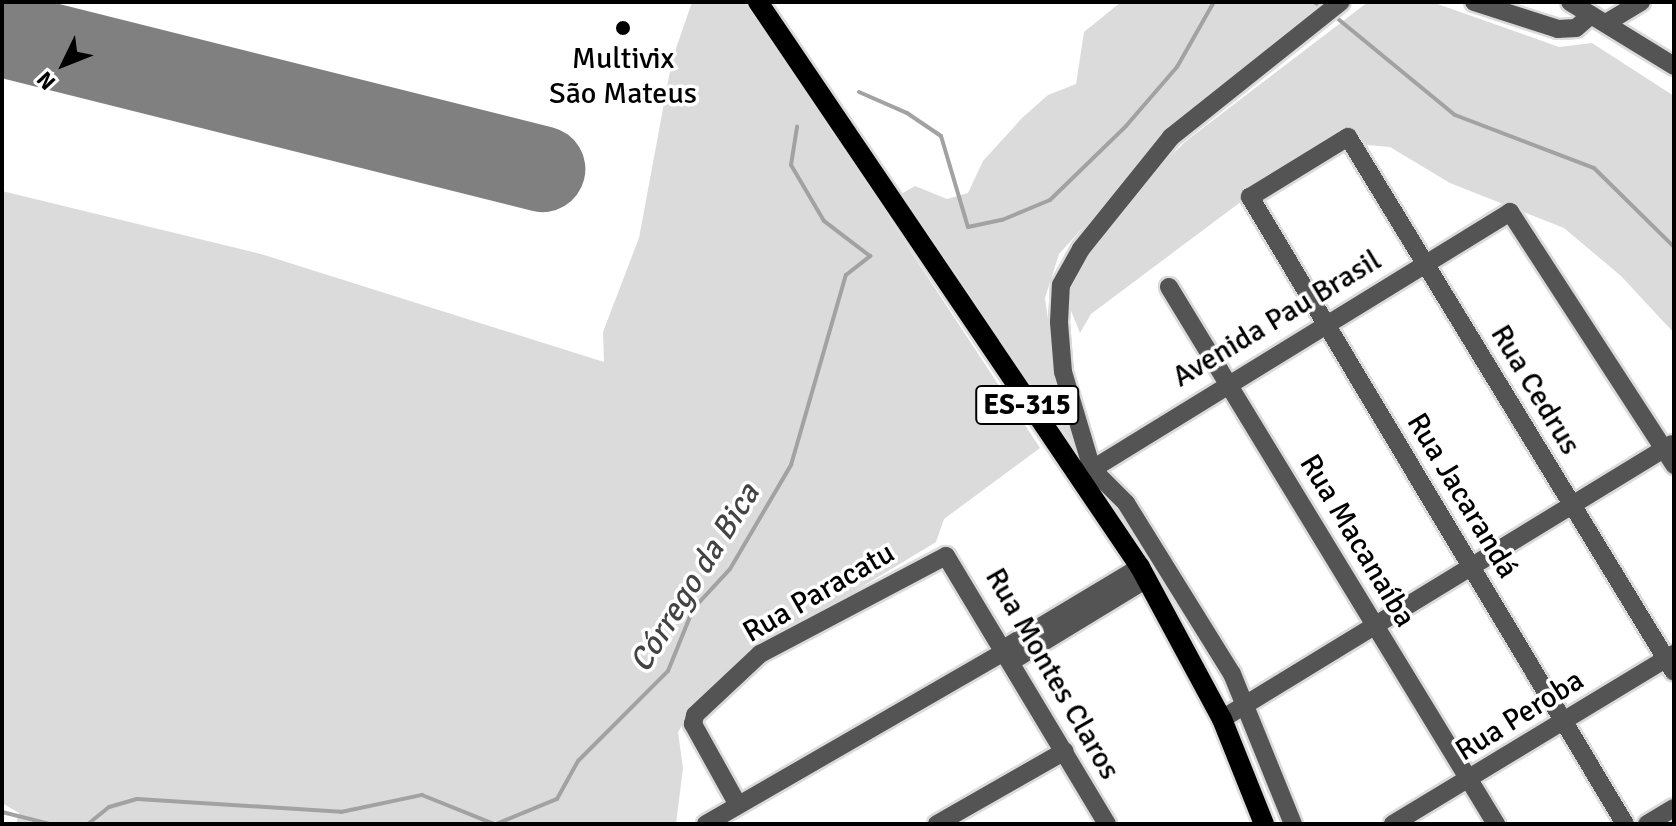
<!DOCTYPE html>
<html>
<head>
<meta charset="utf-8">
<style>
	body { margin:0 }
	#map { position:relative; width:1676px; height:826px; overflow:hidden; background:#fff; font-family:Signika,sans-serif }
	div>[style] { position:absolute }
	.green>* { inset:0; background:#dbdbdb }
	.stream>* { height:4px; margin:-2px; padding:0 2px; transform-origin:2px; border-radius:2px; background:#a2a2a2 }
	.runway>* { height:86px; margin:-43px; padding:0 43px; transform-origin:43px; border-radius:43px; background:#808080 }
	.roads { filter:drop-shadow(2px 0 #dbdbdb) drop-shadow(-2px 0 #dbdbdb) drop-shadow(0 2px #dbdbdb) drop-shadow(0 -2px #dbdbdb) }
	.minor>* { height:18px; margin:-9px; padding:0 9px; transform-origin:9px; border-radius:9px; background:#545454 }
	.major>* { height:20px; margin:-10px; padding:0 10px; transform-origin:10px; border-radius:10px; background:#000 }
	.dots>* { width:22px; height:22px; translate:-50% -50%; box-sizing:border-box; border:4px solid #fff; border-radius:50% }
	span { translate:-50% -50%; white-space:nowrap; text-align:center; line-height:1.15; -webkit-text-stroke:7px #fff; paint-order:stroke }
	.shield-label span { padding:2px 6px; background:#fff; border:2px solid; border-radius:6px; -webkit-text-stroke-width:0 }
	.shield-label { font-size:28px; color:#000; font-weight:700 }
	.poi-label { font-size:30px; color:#000 }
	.street-label { font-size:30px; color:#000 }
	.water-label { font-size:32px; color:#434343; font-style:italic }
	.frame { position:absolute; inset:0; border:4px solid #000; pointer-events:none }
	.north { position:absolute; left:24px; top:24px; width:80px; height:80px; -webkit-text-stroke:6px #fff; paint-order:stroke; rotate:227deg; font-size:22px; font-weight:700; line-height:32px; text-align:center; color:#000 }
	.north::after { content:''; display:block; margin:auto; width:28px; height:36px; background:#000; clip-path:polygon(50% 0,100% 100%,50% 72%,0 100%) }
</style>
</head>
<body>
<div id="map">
	<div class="green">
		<i style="clip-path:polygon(692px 2px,747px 2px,1040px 448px,944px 519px,936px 542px,744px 658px,695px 705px,678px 732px,683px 768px,676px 824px,16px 824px,19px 813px,2px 803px,2px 191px,261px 254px,604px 362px,603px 332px,639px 238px,672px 60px)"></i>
		<i style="clip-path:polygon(1121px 2px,1341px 2px,1139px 166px,1059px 254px,1045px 298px,1054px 362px,1080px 455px,901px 194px,915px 186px,947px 199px,968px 193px,983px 161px,1022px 118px,1048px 95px,1076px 84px,1084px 32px)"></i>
		<i style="clip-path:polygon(1368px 2px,1432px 2px,1559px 47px,1592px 43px,1674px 96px,1674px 333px,1621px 276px,1564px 228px,1450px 183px,1390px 147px,1322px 141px,1091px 314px,1080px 333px,1065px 296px,1110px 215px,1186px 141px)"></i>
	</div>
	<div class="stream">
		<i style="left:1314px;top:2px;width:13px;rotate:32deg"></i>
		<i style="left:1332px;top:14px;width:159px;rotate:39.4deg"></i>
		<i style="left:1455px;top:115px;width:149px;rotate:20.9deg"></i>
		<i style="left:1594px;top:168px;width:112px;rotate:44.6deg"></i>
		<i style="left:859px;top:92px;width:52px;rotate:23.6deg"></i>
		<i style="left:907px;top:113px;width:41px;rotate:34.1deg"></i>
		<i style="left:941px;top:136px;width:95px;rotate:73.5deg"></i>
		<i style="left:968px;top:227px;width:35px;rotate:-12deg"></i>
		<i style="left:1002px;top:220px;width:52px;rotate:-22.6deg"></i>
		<i style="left:1050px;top:200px;width:106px;rotate:-44.2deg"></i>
		<i style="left:1126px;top:126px;width:78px;rotate:-49.2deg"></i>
		<i style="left:1177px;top:67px;width:75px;rotate:-60.4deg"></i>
		<i style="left:2px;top:812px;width:49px;rotate:14deg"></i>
		<i style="left:88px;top:824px;width:27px;rotate:-39deg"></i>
		<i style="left:109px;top:807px;width:29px;rotate:-16deg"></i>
		<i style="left:137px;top:799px;width:204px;rotate:3.6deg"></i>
		<i style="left:341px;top:812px;width:83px;rotate:-11.9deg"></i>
		<i style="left:422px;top:795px;width:78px;rotate:21.9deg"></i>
		<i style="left:496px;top:824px;width:66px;rotate:-22.3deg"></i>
		<i style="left:557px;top:799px;width:43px;rotate:-61.1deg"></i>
		<i style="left:578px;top:761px;width:127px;rotate:-45deg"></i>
		<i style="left:668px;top:671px;width:67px;rotate:-68deg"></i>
		<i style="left:693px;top:609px;width:54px;rotate:-47.2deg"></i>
		<i style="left:730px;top:569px;width:121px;rotate:-59.6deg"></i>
		<i style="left:791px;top:465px;width:198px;rotate:-73.9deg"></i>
		<i style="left:846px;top:275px;width:31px;rotate:-38deg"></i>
		<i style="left:870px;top:256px;width:58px;rotate:-142.7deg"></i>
		<i style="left:824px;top:221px;width:65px;rotate:-120.5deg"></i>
		<i style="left:791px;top:165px;width:39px;rotate:-81deg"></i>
	</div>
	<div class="runway">
		<i style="left:2px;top:34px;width:557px;rotate:14.04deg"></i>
	</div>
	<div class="roads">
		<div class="minor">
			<i style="left:1474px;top:2px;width:88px;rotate:17.8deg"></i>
			<i style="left:1558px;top:29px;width:18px;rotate:-3deg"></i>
			<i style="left:1576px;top:28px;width:20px;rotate:-41deg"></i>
			<i style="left:1570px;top:2px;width:122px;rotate:31.6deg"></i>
			<i style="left:1606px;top:23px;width:41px;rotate:-31deg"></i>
			<i style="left:1169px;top:287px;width:629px;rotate:58.66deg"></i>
			<i style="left:1086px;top:473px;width:498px;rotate:-31.6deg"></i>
			<i style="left:1510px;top:212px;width:302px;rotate:57deg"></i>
			<i style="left:1005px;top:648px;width:157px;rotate:-31deg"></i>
			<i style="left:1012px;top:661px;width:158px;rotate:-31.3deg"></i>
			<i style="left:1222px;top:719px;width:527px;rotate:-31.43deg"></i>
			<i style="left:738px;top:805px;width:93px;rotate:-119.1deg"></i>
			<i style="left:693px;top:724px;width:9px;rotate:-77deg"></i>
			<i style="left:695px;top:715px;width:89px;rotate:-43.2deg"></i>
			<i style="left:760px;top:654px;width:210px;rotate:-27.8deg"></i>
			<i style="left:946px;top:556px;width:313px;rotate:59deg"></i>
			<i style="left:706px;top:824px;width:346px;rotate:-30deg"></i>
			<i style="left:937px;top:824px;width:147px;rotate:-29.7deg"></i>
			<i style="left:1293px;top:824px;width:162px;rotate:-112.1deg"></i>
			<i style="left:1232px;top:674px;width:201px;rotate:-121.8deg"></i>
			<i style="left:1126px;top:503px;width:48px;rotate:-135deg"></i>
			<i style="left:1092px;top:469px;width:101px;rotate:-106.6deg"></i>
			<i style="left:1063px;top:372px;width:50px;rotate:-94.6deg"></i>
			<i style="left:1059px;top:322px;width:37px;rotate:-87deg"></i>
			<i style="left:1061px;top:285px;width:41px;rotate:-60.9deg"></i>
			<i style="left:1081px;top:249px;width:144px;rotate:-51.2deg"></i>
			<i style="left:1171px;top:137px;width:217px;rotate:-38.5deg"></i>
			<i style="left:1393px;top:824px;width:328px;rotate:-31.2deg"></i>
			<i style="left:1625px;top:824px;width:731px;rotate:-120.88deg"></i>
			<i style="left:1250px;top:197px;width:115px;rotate:-31.5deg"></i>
			<i style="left:1348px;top:137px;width:626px;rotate:58.64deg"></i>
			<i style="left:1647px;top:824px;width:31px;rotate:-31deg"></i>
		</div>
		<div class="major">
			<i style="left:758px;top:2px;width:682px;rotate:55.94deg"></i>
			<i style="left:1140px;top:567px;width:173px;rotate:61.7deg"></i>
			<i style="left:1222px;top:719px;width:113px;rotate:68.2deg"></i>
		</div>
	</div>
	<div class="dots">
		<i style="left:623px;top:28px;background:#000"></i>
	</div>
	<div class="shield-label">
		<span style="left:1027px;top:405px">ES-315</span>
	</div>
	<div class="poi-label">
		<span style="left:623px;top:76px">Multivix<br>São Mateus</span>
	</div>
	<div class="street-label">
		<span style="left:1277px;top:319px;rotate:-31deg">Avenida Pau Brasil</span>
		<span style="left:1535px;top:390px;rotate:59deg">Rua Cedrus</span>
		<span style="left:1462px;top:496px;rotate:59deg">Rua Jacarandá</span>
		<span style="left:1357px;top:541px;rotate:59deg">Rua Macanaíba</span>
		<span style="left:819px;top:593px;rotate:-30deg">Rua Paracatu</span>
		<span style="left:1052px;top:674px;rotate:60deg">Rua Montes Claros</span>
		<span style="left:1520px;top:716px;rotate:-32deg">Rua Peroba</span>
	</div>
	<div class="water-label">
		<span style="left:695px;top:578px;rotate:-58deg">Córrego da Bica</span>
	</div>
	<div class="frame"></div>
	<div class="north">N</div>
</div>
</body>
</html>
